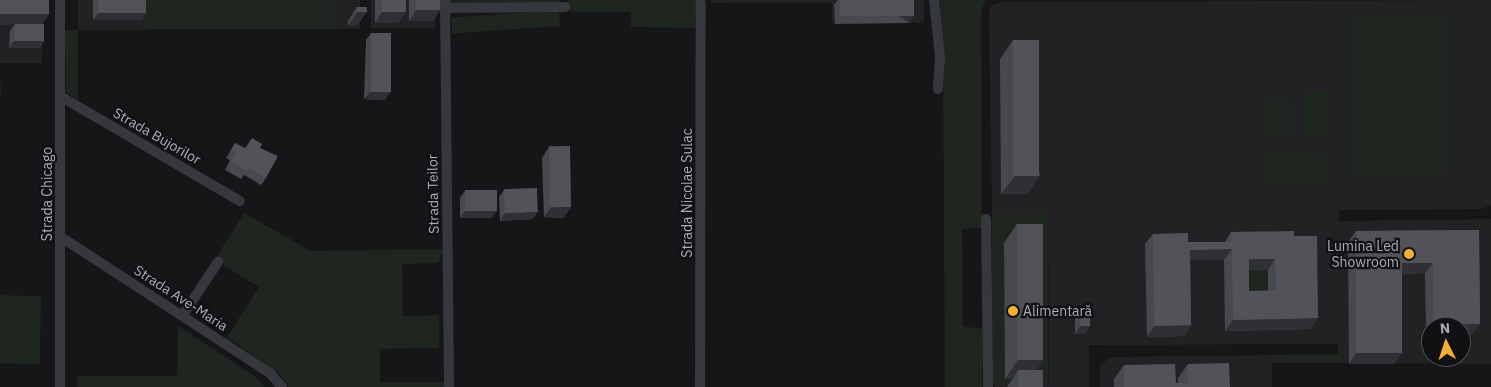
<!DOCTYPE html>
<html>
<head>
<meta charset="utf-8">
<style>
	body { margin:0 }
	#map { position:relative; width:1491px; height:387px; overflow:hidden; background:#161618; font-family:"IBM Plex Sans",sans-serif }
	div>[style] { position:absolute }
	.built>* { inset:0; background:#222225; transform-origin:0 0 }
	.green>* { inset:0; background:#1e261f; transform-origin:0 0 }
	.minor>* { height:10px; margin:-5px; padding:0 5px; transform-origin:5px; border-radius:5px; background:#37383d }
	.wall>* { inset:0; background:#47494d }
	.shaded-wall>* { inset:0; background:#2f3033; transform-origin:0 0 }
	.building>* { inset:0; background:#525359; transform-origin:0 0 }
	.dots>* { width:14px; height:14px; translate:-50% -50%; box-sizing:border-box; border:2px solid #111113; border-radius:50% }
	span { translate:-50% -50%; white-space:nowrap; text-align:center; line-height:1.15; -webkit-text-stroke:4.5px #111113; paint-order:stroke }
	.street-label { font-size:14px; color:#a8adb8 }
	.poi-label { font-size:14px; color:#a8adb8 }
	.right { translate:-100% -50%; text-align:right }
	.left { translate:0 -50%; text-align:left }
	.north { position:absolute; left:1421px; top:317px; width:50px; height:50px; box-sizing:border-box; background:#111113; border:1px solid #4d4f55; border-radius:50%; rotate:356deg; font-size:14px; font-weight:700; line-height:20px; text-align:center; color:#a8adb8 }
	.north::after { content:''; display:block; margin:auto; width:18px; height:22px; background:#f2b134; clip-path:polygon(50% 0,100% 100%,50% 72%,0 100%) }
</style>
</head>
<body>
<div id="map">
	<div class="built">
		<i style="clip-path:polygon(0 0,43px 0,42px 63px,0 63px,1px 97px,0 97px)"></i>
		<i style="left:78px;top:0;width:68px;height:30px"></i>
		<i style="left:331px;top:0;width:29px;height:29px"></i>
		<i style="left:371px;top:0;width:64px;height:28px"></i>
		<i style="clip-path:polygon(evenodd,1491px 0,1491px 205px,1482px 209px,1339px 210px,1339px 221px,1491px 219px,1491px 364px,1343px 363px,1344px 349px,1338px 348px,1338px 344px,1089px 345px,1089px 387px,994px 387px,994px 385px,1049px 384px,1048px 213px,992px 213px,989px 15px,991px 5px,1001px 2px,1491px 0,1431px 327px,1461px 327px,1461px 357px,1431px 357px,1431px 327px)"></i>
		<i style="left:924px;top:2px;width:21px;height:92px;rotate:90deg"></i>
		<i style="clip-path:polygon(1272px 355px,1272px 387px,1100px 387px,1100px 366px,1110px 357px)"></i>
	</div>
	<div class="green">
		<i style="left:146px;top:0;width:185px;height:29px"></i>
		<i style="left:450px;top:0;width:110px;height:4px"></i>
		<i style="clip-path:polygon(568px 0,697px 0,695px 28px,631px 27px,631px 12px,572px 12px,568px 10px)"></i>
		<i style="clip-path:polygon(711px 0,924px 0,924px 2px,711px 3px)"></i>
		<i style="clip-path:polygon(939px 0,985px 0,981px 14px,982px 228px,962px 229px,963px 327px,982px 328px,982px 387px,945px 387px,943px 55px)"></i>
		<i style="left:559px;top:10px;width:16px;height:108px;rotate:86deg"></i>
		<i style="left:1447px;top:15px;width:160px;height:97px;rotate:90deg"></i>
		<i style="clip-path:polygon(65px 30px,78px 30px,78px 100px,66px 92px)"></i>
		<i style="left:1329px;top:92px;width:46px;height:26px;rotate:90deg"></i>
		<i style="left:1291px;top:99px;width:38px;height:27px;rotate:90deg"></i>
		<i style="left:1262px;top:153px;width:67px;height:33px;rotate:1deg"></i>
		<i style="clip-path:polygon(244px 213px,311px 251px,444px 249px,438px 263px,402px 264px,403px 316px,439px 315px,439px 348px,380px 349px,380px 382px,445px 382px,445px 387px,288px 387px,281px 375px,227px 337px,259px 287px,223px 265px,217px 256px)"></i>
		<i style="left:992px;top:213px;width:56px;height:172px"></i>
		<i style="left:1242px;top:270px;width:26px;height:31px"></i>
		<i style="left:41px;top:296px;width:68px;height:41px;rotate:91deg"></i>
		<i style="clip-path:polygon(178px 326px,257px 378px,264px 387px,77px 387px,77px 376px,177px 376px)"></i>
		<i style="clip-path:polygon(1338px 348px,1344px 349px,1343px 363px,1272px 363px,1272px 355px,1338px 354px)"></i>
	</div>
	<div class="minor">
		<i style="left:60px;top:0;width:387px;rotate:90deg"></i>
		<i style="left:445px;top:0;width:387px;rotate:89.4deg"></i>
		<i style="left:934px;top:0;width:57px;rotate:84deg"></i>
		<i style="left:940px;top:57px;width:32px;rotate:94deg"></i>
		<i style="left:444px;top:8px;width:121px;rotate:-0.5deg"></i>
		<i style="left:60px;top:96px;width:208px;rotate:30.3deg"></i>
		<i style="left:986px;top:219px;width:168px;rotate:89.3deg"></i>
		<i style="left:61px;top:237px;width:249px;rotate:33.1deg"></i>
		<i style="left:270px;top:373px;width:18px;rotate:49deg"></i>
		<i style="left:183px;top:315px;width:64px;rotate:-56.6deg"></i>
		<i style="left:700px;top:387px;width:387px;rotate:-89.9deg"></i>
	</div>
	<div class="wall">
		<i style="clip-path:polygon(93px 0,146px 0,146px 13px,141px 20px,93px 20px)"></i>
		<i style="clip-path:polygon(375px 0,406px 0,398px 23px,375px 23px)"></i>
		<i style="clip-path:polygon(409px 0,440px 0,440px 10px,433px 21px,409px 21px)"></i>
		<i style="clip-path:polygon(838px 0,914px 0,914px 15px,909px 23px,835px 24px,834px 5px)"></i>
		<i style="clip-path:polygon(357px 7px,357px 26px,348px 26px,348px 21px)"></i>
		<i style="clip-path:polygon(49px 14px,42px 24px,44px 41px,39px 48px,9px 48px,10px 31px,14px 25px)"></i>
		<i style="clip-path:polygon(371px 33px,390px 92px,385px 100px,364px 99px,366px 40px)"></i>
		<i style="clip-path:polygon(1013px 40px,1040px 175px,1027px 194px,1001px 194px,1000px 59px)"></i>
		<i style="clip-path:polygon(252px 138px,260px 148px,266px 178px,261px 185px,244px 175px,241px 179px,225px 170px,230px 160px,226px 158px,235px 143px,245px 148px)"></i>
		<i style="clip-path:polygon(549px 147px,564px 218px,544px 217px,542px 158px)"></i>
		<i style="clip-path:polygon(504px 190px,533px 219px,500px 221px,499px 197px)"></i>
		<i style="clip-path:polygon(465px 191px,492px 218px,460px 218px,460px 198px)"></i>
		<i style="clip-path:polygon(1017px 224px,1036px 370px,1043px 387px,1007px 387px,1013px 378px,1005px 379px,1004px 243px)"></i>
		<i style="clip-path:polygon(1479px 230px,1480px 324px,1472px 334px,1461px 334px,1461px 327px,1426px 334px,1425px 273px,1402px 274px,1394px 364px,1349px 364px,1348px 242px,1356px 231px)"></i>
		<i style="clip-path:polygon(evenodd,1231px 232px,1294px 236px,1311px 329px,1225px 331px,1224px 260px,1190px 260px,1191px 325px,1184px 336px,1147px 337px,1145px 244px,1153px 234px,1188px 242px,1225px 242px,1231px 232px,1249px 270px,1268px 270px,1268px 291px,1249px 291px,1249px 270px)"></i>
		<i style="clip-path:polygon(1080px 309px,1085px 334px,1075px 334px,1075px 317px)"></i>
		<i style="clip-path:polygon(1188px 364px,1230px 387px,1114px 387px,1114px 379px,1124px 365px,1176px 383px,1178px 383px,1178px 378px)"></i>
	</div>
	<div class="shaded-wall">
		<i style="clip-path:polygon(416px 10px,440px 10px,433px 21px,409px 21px)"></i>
		<i style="clip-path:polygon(357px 12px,367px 12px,357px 26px,348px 26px)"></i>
		<i style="clip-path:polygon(382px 12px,406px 12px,398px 23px,375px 23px)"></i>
		<i style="clip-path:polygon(98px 13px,146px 13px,141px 20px,93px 20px)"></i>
		<i style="clip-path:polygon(0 14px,49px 14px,42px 24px,0 25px)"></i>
		<i style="left:914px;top:15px;width:9px;height:74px;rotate:122deg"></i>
		<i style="clip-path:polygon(14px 41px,44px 41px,39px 48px,9px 48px)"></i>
		<i style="clip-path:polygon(370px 92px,390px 92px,385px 100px,364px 99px)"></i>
		<i style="clip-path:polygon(1040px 175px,1027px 194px,1001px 194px,1015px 176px)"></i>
		<i style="clip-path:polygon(551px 207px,571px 207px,564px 218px,544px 217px)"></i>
		<i style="clip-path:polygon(465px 211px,497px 211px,492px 218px,460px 218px)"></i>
		<i style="clip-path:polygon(538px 212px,533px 219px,500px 221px,505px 213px)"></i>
		<i style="clip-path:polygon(1232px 249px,1224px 260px,1182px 260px,1190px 250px)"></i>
		<i style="clip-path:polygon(1249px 259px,1275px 259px,1268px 270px,1242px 270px)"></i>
		<i style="clip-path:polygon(1402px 263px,1433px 263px,1425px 273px,1394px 274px)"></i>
		<i style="clip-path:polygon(1318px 318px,1311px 329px,1225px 331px,1233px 320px)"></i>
		<i style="clip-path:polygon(1433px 324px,1480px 324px,1472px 334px,1461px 334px,1461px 327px,1431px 327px,1431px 334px,1426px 334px)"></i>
		<i style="clip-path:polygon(1191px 325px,1184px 336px,1147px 337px,1154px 326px)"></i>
		<i style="clip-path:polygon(1080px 326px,1090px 326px,1085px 334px,1075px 334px)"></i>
		<i style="clip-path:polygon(1356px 353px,1402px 353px,1394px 364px,1349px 364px)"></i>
		<i style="clip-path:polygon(1018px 360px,1044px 360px,1030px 378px,1018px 370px,1013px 378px,1005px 379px)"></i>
	</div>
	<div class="building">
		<i style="left:0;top:0;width:49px;height:14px"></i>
		<i style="left:98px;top:0;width:48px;height:13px"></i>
		<i style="left:382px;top:0;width:24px;height:12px"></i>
		<i style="left:416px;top:0;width:24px;height:10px"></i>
		<i style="left:840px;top:0;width:74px;height:16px"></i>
		<i style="left:357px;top:7px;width:10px;height:5px"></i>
		<i style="left:15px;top:24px;width:29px;height:17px"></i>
		<i style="left:371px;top:33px;width:20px;height:59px"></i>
		<i style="left:1013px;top:40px;width:26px;height:136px"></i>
		<i style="clip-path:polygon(252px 138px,262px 144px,260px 148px,278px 156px,266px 178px,249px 168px,247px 171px,230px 162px,236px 153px,231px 150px,235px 143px,246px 149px)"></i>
		<i style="left:570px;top:146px;width:61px;height:21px;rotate:89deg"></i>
		<i style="left:537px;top:188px;width:24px;height:33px;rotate:88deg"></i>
		<i style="left:497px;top:190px;width:21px;height:32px;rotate:90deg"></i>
		<i style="left:1017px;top:224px;width:26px;height:136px"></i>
		<i style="clip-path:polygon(1479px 230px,1480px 324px,1433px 324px,1433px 263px,1402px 263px,1402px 353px,1356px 353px,1356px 231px)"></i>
		<i style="clip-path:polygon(evenodd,1294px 231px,1294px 236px,1317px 236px,1318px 318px,1233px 320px,1232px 249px,1190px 250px,1191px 325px,1154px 326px,1153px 234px,1188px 233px,1188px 242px,1232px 242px,1231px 232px,1294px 231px,1249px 259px,1275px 259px,1276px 290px,1249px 291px,1249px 259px)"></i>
		<i style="left:1080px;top:309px;width:10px;height:17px"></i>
		<i style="clip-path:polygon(1229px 363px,1230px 387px,1124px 387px,1124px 365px,1175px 364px,1176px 383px,1188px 383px,1188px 364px)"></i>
		<i style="left:1018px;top:370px;width:25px;height:17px"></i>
	</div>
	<div class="dots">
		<i style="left:1409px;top:254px;background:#f2b134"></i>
		<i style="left:1013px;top:311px;background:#f2b134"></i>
	</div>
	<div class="street-label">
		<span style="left:157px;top:136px;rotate:30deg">Strada Bujorilor</span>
		<span style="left:687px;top:193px;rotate:-90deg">Strada Nicolae Sulac</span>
		<span style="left:47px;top:194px;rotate:-90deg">Strada Chicago</span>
		<span style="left:433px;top:194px;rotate:-91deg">Strada Teilor</span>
		<span style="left:181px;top:298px;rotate:33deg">Strada Ave-Maria</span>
	</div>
	<div class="poi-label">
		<span class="right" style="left:1399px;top:254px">Lumina Led<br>Showroom</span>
		<span class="left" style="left:1023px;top:311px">Alimentară</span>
	</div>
	<div class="north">N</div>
</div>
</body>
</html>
